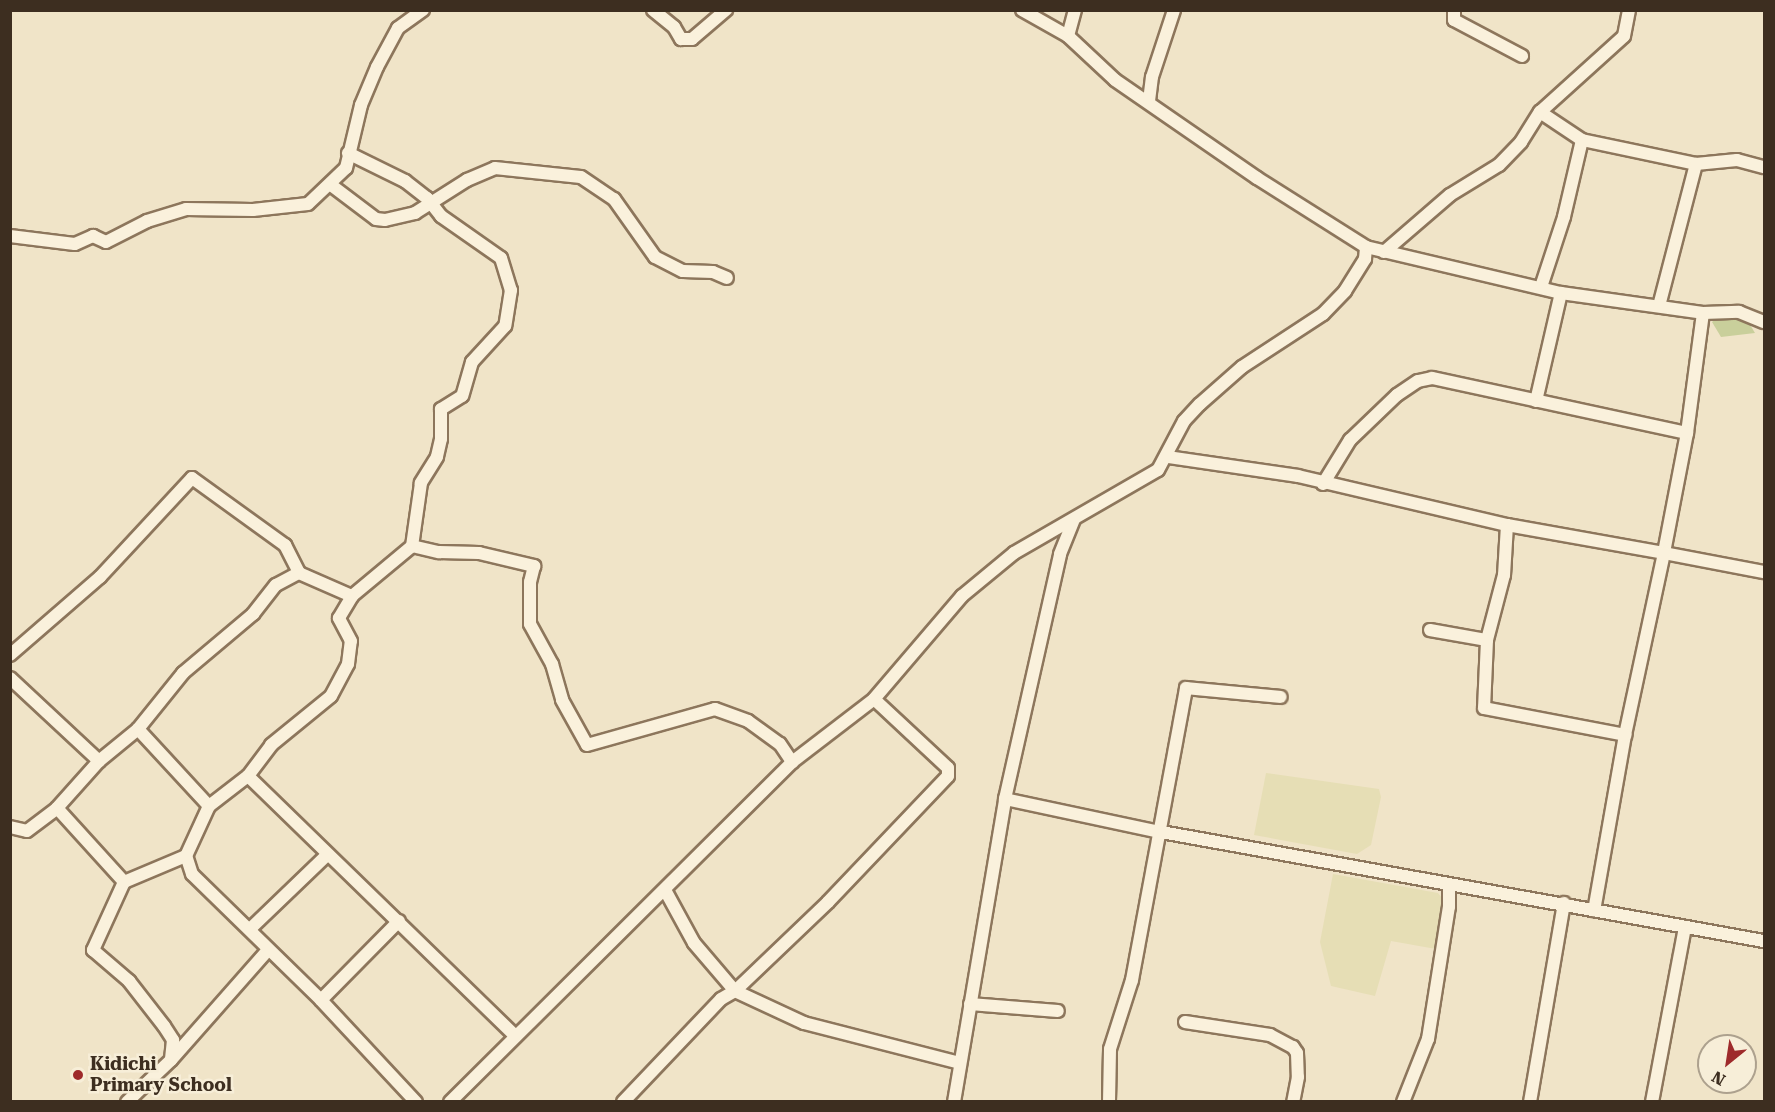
<!DOCTYPE html>
<html>
<head>
<meta charset="utf-8">
<style>
	body { margin:0 }
	#map { position:relative; width:1775px; height:1112px; overflow:hidden; background:#f0e4c8; font-family:"Roboto Serif",serif }
	div>[style] { position:absolute }
	.farmland>* { inset:0; background:#e6deb5 }
	.green>* { inset:0; background:#c9cf9b }
	.roads { filter:drop-shadow(2px 0 #8d765c) drop-shadow(-2px 0 #8d765c) drop-shadow(0 2px #8d765c) drop-shadow(0 -2px #8d765c) }
	.minor>* { height:12px; margin:-6px; padding:0 6px; transform-origin:6px; border-radius:6px; background:#faf1dc }
	.dots>* { width:16px; height:16px; translate:-50% -50%; box-sizing:border-box; border:3px solid #f7eed8; border-radius:50% }
	span { translate:-50% -50%; white-space:nowrap; text-align:center; line-height:1.15; -webkit-text-stroke:5px #f7eed8; paint-order:stroke }
	.poi-label { font-size:18px; color:#3d2e20; font-weight:700 }
	.left { translate:0 -50%; text-align:left }
	.frame { position:absolute; inset:0; border:12px solid #3d2e20; pointer-events:none }
	.north { position:absolute; left:1697px; top:1034px; width:60px; height:60px; box-sizing:border-box; background:#f7eed8; border:2px solid #ada18e; border-radius:50%; rotate:210deg; font-size:16px; font-weight:700; line-height:24px; text-align:center; color:#3d2e20 }
	.north::after { content:''; display:block; margin:auto; width:21px; height:27px; background:#9e2a2b; clip-path:polygon(50% 0,100% 100%,50% 72%,0 100%) }
</style>
</head>
<body>
<div id="map">
	<div class="farmland">
		<i style="clip-path:polygon(1266px 773px,1379px 789px,1381px 797px,1371px 845px,1357px 854px,1254px 835px)"></i>
		<i style="clip-path:polygon(1333px 874px,1438px 893px,1446px 903px,1436px 949px,1391px 941px,1375px 996px,1331px 986px,1320px 942px)"></i>
	</div>
	<div class="green">
		<i style="clip-path:polygon(1722px 314px,1746px 318px,1755px 333px,1721px 337px,1712px 322px)"></i>
	</div>
	<div class="roads">
		<div class="minor">
			<i style="left:653px;top:10px;width:27px;rotate:39deg"></i>
			<i style="left:674px;top:27px;width:14px;rotate:60deg"></i>
			<i style="left:681px;top:39px;width:11px"></i>
			<i style="left:692px;top:39px;width:45px;rotate:-40.5deg"></i>
			<i style="left:1022px;top:10px;width:53px;rotate:29.5deg"></i>
			<i style="left:1068px;top:36px;width:64px;rotate:43.1deg"></i>
			<i style="left:1115px;top:80px;width:173px;rotate:34.6deg"></i>
			<i style="left:1257px;top:178px;width:129px;rotate:32.3deg"></i>
			<i style="left:1366px;top:247px;width:200px;rotate:13.3deg"></i>
			<i style="left:1561px;top:293px;width:143px;rotate:8deg"></i>
			<i style="left:1703px;top:313px;width:36px;rotate:-2deg"></i>
			<i style="left:1739px;top:312px;width:27px;rotate:22deg"></i>
			<i style="left:1454px;top:10px;width:10px;rotate:90deg"></i>
			<i style="left:1454px;top:20px;width:77px;rotate:27.9deg"></i>
			<i style="left:1068px;top:36px;width:27px;rotate:-75deg"></i>
			<i style="left:1149px;top:101px;width:24px;rotate:-83deg"></i>
			<i style="left:1152px;top:77px;width:71px;rotate:-71.8deg"></i>
			<i style="left:1540px;top:112px;width:50px;rotate:33.7deg"></i>
			<i style="left:1582px;top:140px;width:79px;rotate:103.2deg"></i>
			<i style="left:1564px;top:217px;width:74px;rotate:108.2deg"></i>
			<i style="left:1582px;top:140px;width:116px;rotate:11.9deg"></i>
			<i style="left:348px;top:153px;width:64px;rotate:26.2deg"></i>
			<i style="left:405px;top:181px;width:28px;rotate:38deg"></i>
			<i style="left:427px;top:198px;width:23px;rotate:52deg"></i>
			<i style="left:441px;top:216px;width:73px;rotate:35deg"></i>
			<i style="left:501px;top:258px;width:34px;rotate:73deg"></i>
			<i style="left:511px;top:290px;width:36px;rotate:99deg"></i>
			<i style="left:505px;top:326px;width:49px;rotate:132.5deg"></i>
			<i style="left:472px;top:362px;width:35px;rotate:106deg"></i>
			<i style="left:462px;top:396px;width:25px;rotate:148deg"></i>
			<i style="left:441px;top:409px;width:30px;rotate:90deg"></i>
			<i style="left:441px;top:439px;width:18px;rotate:103deg"></i>
			<i style="left:437px;top:457px;width:31px;rotate:122deg"></i>
			<i style="left:421px;top:483px;width:64px;rotate:98.1deg"></i>
			<i style="left:331px;top:185px;width:56px;rotate:37.1deg"></i>
			<i style="left:376px;top:219px;width:9px;rotate:6deg"></i>
			<i style="left:385px;top:220px;width:31px;rotate:-13deg"></i>
			<i style="left:415px;top:213px;width:62px;rotate:-32.4deg"></i>
			<i style="left:467px;top:180px;width:30px;rotate:-23deg"></i>
			<i style="left:495px;top:168px;width:86px;rotate:6deg"></i>
			<i style="left:581px;top:177px;width:40px;rotate:34deg"></i>
			<i style="left:614px;top:199px;width:71px;rotate:54.7deg"></i>
			<i style="left:655px;top:257px;width:31px;rotate:27deg"></i>
			<i style="left:683px;top:271px;width:30px;rotate:2deg"></i>
			<i style="left:713px;top:272px;width:15px;rotate:23deg"></i>
			<i style="left:10px;top:236px;width:65px;rotate:7deg"></i>
			<i style="left:75px;top:244px;width:20px;rotate:-24deg"></i>
			<i style="left:93px;top:236px;width:14px;rotate:25deg"></i>
			<i style="left:106px;top:242px;width:46px;rotate:-27.1deg"></i>
			<i style="left:147px;top:221px;width:41px;rotate:-17.1deg"></i>
			<i style="left:186px;top:209px;width:67px;rotate:0.9deg"></i>
			<i style="left:253px;top:210px;width:55px;rotate:-6.2deg"></i>
			<i style="left:308px;top:204px;width:52px;rotate:-43.5deg"></i>
			<i style="left:346px;top:168px;width:65px;rotate:-76.6deg"></i>
			<i style="left:361px;top:105px;width:41px;rotate:-67.2deg"></i>
			<i style="left:377px;top:67px;width:44px;rotate:-61.7deg"></i>
			<i style="left:398px;top:28px;width:31px;rotate:-36deg"></i>
			<i style="left:1384px;top:252px;width:87px;rotate:-40.8deg"></i>
			<i style="left:1450px;top:195px;width:57px;rotate:-31.5deg"></i>
			<i style="left:1499px;top:165px;width:32px;rotate:-46deg"></i>
			<i style="left:1521px;top:142px;width:36px;rotate:-58deg"></i>
			<i style="left:1540px;top:112px;width:113px;rotate:-42.1deg"></i>
			<i style="left:1624px;top:36px;width:26px;rotate:-79deg"></i>
			<i style="left:1659px;top:306px;width:147px;rotate:-75.4deg"></i>
			<i style="left:1696px;top:164px;width:41px;rotate:-5.6deg"></i>
			<i style="left:1737px;top:160px;width:28px;rotate:15deg"></i>
			<i style="left:1703px;top:313px;width:121px;rotate:97.6deg"></i>
			<i style="left:1687px;top:433px;width:122px;rotate:100.9deg"></i>
			<i style="left:1664px;top:553px;width:102px;rotate:10.8deg"></i>
			<i style="left:1536px;top:401px;width:111px;rotate:-77deg"></i>
			<i style="left:1168px;top:457px;width:131px;rotate:8.3deg"></i>
			<i style="left:1298px;top:476px;width:215px;rotate:13.2deg"></i>
			<i style="left:1507px;top:525px;width:159px;rotate:10.1deg"></i>
			<i style="left:1664px;top:553px;width:186px;rotate:102.1deg"></i>
			<i style="left:1625px;top:735px;width:178px;rotate:100deg"></i>
			<i style="left:1323px;top:484px;width:52px;rotate:-58.5deg"></i>
			<i style="left:1350px;top:440px;width:65px;rotate:-43.8deg"></i>
			<i style="left:1397px;top:395px;width:25px;rotate:-34deg"></i>
			<i style="left:1418px;top:381px;width:14px;rotate:-12deg"></i>
			<i style="left:1432px;top:378px;width:261px;rotate:12.2deg"></i>
			<i style="left:1507px;top:525px;width:50px;rotate:93.4deg"></i>
			<i style="left:1504px;top:575px;width:67px;rotate:104.7deg"></i>
			<i style="left:1487px;top:640px;width:68px;rotate:92.5deg"></i>
			<i style="left:1484px;top:708px;width:144px;rotate:10.8deg"></i>
			<i style="left:1430px;top:630px;width:58px;rotate:10deg"></i>
			<i style="left:10px;top:655px;width:119px;rotate:-40.9deg"></i>
			<i style="left:100px;top:577px;width:135px;rotate:-47.1deg"></i>
			<i style="left:192px;top:478px;width:115px;rotate:35.8deg"></i>
			<i style="left:285px;top:545px;width:31px;rotate:63deg"></i>
			<i style="left:10px;top:678px;width:122px;rotate:43deg"></i>
			<i style="left:99px;top:761px;width:50px;rotate:-39.4deg"></i>
			<i style="left:248px;top:776px;width:371px;rotate:44.2deg"></i>
			<i style="left:1005px;top:799px;width:154px;rotate:12deg"></i>
			<i style="left:1156px;top:831px;width:618px;rotate:10.26deg"></i>
			<i style="left:209px;top:806px;width:49px;rotate:-37.6deg"></i>
			<i style="left:248px;top:776px;width:39px;rotate:-53deg"></i>
			<i style="left:271px;top:745px;width:77px;rotate:-39.2deg"></i>
			<i style="left:331px;top:696px;width:36px;rotate:-62deg"></i>
			<i style="left:348px;top:664px;width:23px;rotate:-83deg"></i>
			<i style="left:351px;top:641px;width:26px;rotate:-118deg"></i>
			<i style="left:339px;top:618px;width:26px;rotate:-59deg"></i>
			<i style="left:57px;top:808px;width:63px;rotate:-48.2deg"></i>
			<i style="left:10px;top:827px;width:17px;rotate:13deg"></i>
			<i style="left:27px;top:831px;width:38px;rotate:-37deg"></i>
			<i style="left:57px;top:808px;width:100px;rotate:47.8deg"></i>
			<i style="left:124px;top:882px;width:75px;rotate:114.5deg"></i>
			<i style="left:93px;top:950px;width:48px;rotate:40.7deg"></i>
			<i style="left:129px;top:981px;width:57px;rotate:52.1deg"></i>
			<i style="left:164px;top:1026px;width:17px;rotate:57deg"></i>
			<i style="left:173px;top:1040px;width:20px;rotate:96deg"></i>
			<i style="left:124px;top:882px;width:67px;rotate:-22.8deg"></i>
			<i style="left:665px;top:890px;width:60px;rotate:61.3deg"></i>
			<i style="left:694px;top:943px;width:63px;rotate:49.5deg"></i>
			<i style="left:735px;top:991px;width:76px;rotate:24.9deg"></i>
			<i style="left:804px;top:1023px;width:161px;rotate:14.4deg"></i>
			<i style="left:250px;top:929px;width:107px;rotate:-43.9deg"></i>
			<i style="left:321px;top:1000px;width:111px;rotate:-45.4deg"></i>
			<i style="left:970px;top:1004px;width:88px;rotate:4.5deg"></i>
			<i style="left:1185px;top:1022px;width:86px;rotate:8.7deg"></i>
			<i style="left:1270px;top:1035px;width:26px;rotate:28deg"></i>
			<i style="left:1293px;top:1047px;width:7px;rotate:56deg"></i>
			<i style="left:1297px;top:1053px;width:24px;rotate:88deg"></i>
			<i style="left:1298px;top:1077px;width:25px;rotate:101deg"></i>
			<i style="left:127px;top:1102px;width:61px;rotate:-43.7deg"></i>
			<i style="left:171px;top:1060px;width:147px;rotate:-48.6deg"></i>
			<i style="left:416px;top:1102px;width:139px;rotate:-133deg"></i>
			<i style="left:321px;top:1000px;width:180px;rotate:-135.7deg"></i>
			<i style="left:192px;top:874px;width:19px;rotate:-108deg"></i>
			<i style="left:186px;top:856px;width:55px;rotate:-65.3deg"></i>
			<i style="left:209px;top:806px;width:105px;rotate:-132.7deg"></i>
			<i style="left:138px;top:729px;width:72px;rotate:-51.2deg"></i>
			<i style="left:183px;top:673px;width:92px;rotate:-40.1deg"></i>
			<i style="left:253px;top:614px;width:37px;rotate:-52deg"></i>
			<i style="left:276px;top:585px;width:26px;rotate:-28deg"></i>
			<i style="left:299px;top:573px;width:58px;rotate:23.5deg"></i>
			<i style="left:352px;top:596px;width:78px;rotate:-39.8deg"></i>
			<i style="left:412px;top:546px;width:28px;rotate:13deg"></i>
			<i style="left:439px;top:552px;width:40px;rotate:1.4deg"></i>
			<i style="left:479px;top:553px;width:57px;rotate:13.3deg"></i>
			<i style="left:534px;top:566px;width:16px;rotate:104deg"></i>
			<i style="left:530px;top:582px;width:42px;rotate:90deg"></i>
			<i style="left:530px;top:624px;width:46px;rotate:61.2deg"></i>
			<i style="left:552px;top:664px;width:37px;rotate:74deg"></i>
			<i style="left:562px;top:700px;width:51px;rotate:60.9deg"></i>
			<i style="left:587px;top:745px;width:133px;rotate:-15.7deg"></i>
			<i style="left:715px;top:709px;width:35px;rotate:20deg"></i>
			<i style="left:748px;top:721px;width:39px;rotate:36deg"></i>
			<i style="left:780px;top:744px;width:22px;rotate:56deg"></i>
			<i style="left:450px;top:1102px;width:482px;rotate:-44.8deg"></i>
			<i style="left:792px;top:762px;width:103px;rotate:-37.5deg"></i>
			<i style="left:874px;top:699px;width:135px;rotate:-49.5deg"></i>
			<i style="left:962px;top:596px;width:67px;rotate:-39.6deg"></i>
			<i style="left:1014px;top:553px;width:166px;rotate:-30deg"></i>
			<i style="left:1158px;top:470px;width:55px;rotate:-62deg"></i>
			<i style="left:1184px;top:421px;width:23px;rotate:-47deg"></i>
			<i style="left:1200px;top:404px;width:56px;rotate:-41.4deg"></i>
			<i style="left:1242px;top:367px;width:97px;rotate:-33.2deg"></i>
			<i style="left:1323px;top:314px;width:32px;rotate:-46deg"></i>
			<i style="left:1345px;top:291px;width:38px;rotate:-58deg"></i>
			<i style="left:1365px;top:259px;width:12px;rotate:-85deg"></i>
			<i style="left:623px;top:1102px;width:142px;rotate:-46.4deg"></i>
			<i style="left:721px;top:999px;width:16px;rotate:-30deg"></i>
			<i style="left:735px;top:991px;width:129px;rotate:-43.7deg"></i>
			<i style="left:828px;top:902px;width:174px;rotate:-46.4deg"></i>
			<i style="left:948px;top:776px;width:8px;rotate:-90deg"></i>
			<i style="left:948px;top:768px;width:101px;rotate:-137deg"></i>
			<i style="left:954px;top:1102px;width:307px;rotate:-80.4deg"></i>
			<i style="left:1005px;top:799px;width:251px;rotate:-77.3deg"></i>
			<i style="left:1060px;top:554px;width:38px;rotate:-68deg"></i>
			<i style="left:1109px;top:1102px;width:53px;rotate:-88.9deg"></i>
			<i style="left:1110px;top:1049px;width:72px;rotate:-72.3deg"></i>
			<i style="left:1132px;top:980px;width:297px;rotate:-79.5deg"></i>
			<i style="left:1186px;top:688px;width:95px;rotate:5.4deg"></i>
			<i style="left:1403px;top:1102px;width:68px;rotate:-68.4deg"></i>
			<i style="left:1428px;top:1039px;width:134px;rotate:-81deg"></i>
			<i style="left:1449px;top:907px;width:23px;rotate:-90deg"></i>
			<i style="left:1530px;top:1102px;width:202px;rotate:-80.3deg"></i>
			<i style="left:1652px;top:1102px;width:178px;rotate:-79.3deg"></i>
		</div>
	</div>
	<div class="dots">
		<i style="left:78px;top:1075px;background:#9e2a2b"></i>
	</div>
	<div class="poi-label">
		<span class="left" style="left:90px;top:1075px">Kidichi<br>Primary School</span>
	</div>
	<div class="frame"></div>
	<div class="north">N</div>
</div>
</body>
</html>
